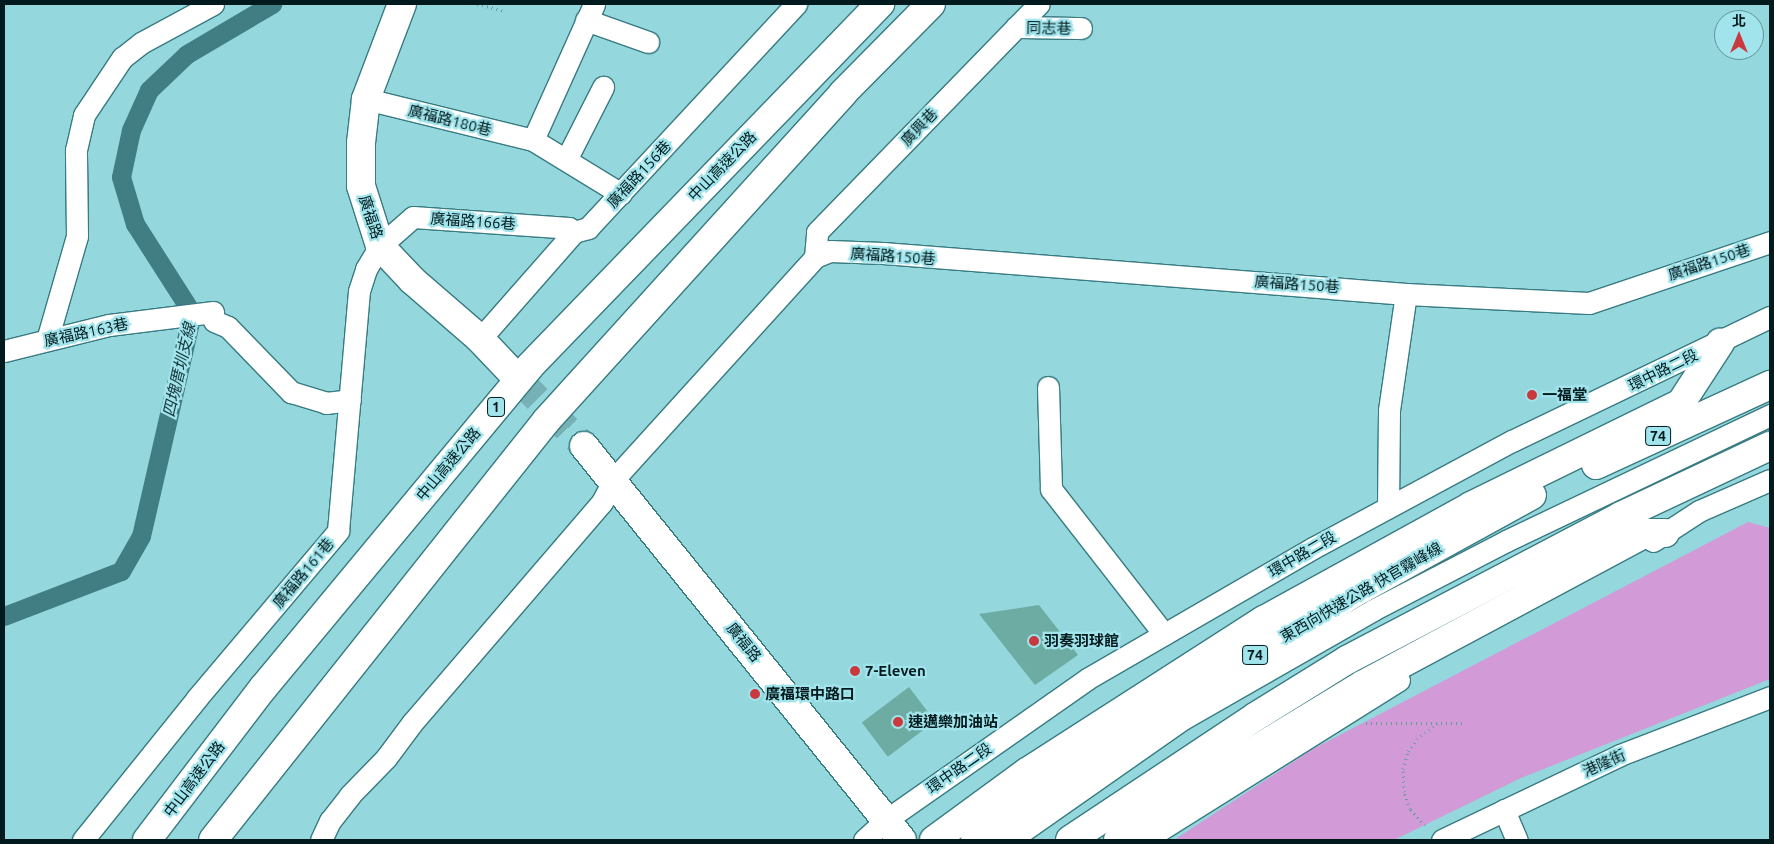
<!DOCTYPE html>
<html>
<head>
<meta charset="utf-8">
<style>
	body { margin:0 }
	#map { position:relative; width:1774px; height:844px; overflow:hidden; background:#94d7dd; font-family:Ubuntu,"Noto Sans TC",sans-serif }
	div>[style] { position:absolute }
	.green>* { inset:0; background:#d39ad8 }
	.canal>* { height:19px; margin:-9.5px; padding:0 9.5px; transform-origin:9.5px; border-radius:9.5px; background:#407e84 }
	.building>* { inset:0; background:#6caca2; transform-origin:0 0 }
	.major-tunnel>* { height:28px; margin-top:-14px; transform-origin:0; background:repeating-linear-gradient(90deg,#76b1b7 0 28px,transparent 0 42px) }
	.path>* { height:3px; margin-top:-1.5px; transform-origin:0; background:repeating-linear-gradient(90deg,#669ca1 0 1px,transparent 0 5px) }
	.roads { filter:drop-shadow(1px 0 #387b81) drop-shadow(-1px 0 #387b81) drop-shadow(0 1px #387b81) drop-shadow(0 -1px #387b81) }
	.minor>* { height:21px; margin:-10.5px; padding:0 10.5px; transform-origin:10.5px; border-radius:10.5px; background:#fff }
	.major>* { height:28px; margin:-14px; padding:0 14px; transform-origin:14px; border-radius:14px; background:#fff }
	.highway>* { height:28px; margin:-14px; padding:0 14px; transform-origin:14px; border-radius:14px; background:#fff }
	.dots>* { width:14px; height:14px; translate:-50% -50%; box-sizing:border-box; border:2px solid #a1e4eb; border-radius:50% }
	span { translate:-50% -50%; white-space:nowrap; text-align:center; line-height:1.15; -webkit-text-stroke:4.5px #a1e4eb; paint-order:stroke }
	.shield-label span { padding:1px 4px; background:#a1e4eb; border:1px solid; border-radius:4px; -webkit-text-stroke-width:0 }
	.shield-label { font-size:14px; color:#001a1d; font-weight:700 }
	.street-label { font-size:15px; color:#001a1d }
	.poi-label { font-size:15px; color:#001a1d; font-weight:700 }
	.left { translate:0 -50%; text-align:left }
	.water-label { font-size:16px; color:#153639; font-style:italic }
	.frame { position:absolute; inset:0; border:5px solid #001a1d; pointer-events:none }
	.north { position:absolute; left:1714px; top:10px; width:50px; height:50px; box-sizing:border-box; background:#a1e4eb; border:1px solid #619399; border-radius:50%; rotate:0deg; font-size:14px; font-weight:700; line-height:20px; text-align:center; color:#001a1d }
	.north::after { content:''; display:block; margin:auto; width:18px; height:22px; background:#c9393d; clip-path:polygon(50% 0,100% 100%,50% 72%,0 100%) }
</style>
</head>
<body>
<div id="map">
	<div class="green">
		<i style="clip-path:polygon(1748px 522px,1770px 528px,1770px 679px,1521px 778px,1394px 840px,1174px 840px,1313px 749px)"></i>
	</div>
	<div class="canal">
		<i style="left:4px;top:616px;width:125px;rotate:-21deg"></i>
		<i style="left:121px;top:571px;width:40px;rotate:-60.3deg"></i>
		<i style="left:141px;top:536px;width:229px;rotate:-77.1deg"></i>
		<i style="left:192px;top:313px;width:106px;rotate:-122.6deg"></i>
		<i style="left:135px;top:224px;width:49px;rotate:-106.6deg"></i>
		<i style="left:121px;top:177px;width:48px;rotate:-78deg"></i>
		<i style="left:131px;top:130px;width:44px;rotate:-65.8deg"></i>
		<i style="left:149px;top:90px;width:52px;rotate:-43.5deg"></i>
		<i style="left:187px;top:54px;width:99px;rotate:-30.5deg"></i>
	</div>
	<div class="building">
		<i style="clip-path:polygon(1039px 605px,1078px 655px,1035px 685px,979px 614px)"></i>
		<i style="left:909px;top:687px;width:43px;height:59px;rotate:53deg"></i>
	</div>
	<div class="major-tunnel">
		<i style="left:518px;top:379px;width:94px;rotate:45.4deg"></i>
	</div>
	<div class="path">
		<i style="left:477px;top:4px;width:29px;rotate:14deg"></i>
		<i style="left:1366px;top:723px;width:98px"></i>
		<i style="left:1425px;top:825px;width:22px;rotate:-133deg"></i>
		<i style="left:1410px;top:809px;width:18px;rotate:-109deg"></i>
		<i style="left:1404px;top:792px;width:23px;rotate:-92deg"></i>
		<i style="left:1403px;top:769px;width:19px;rotate:-74deg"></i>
		<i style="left:1408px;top:751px;width:15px;rotate:-53deg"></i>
		<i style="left:1417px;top:739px;width:26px;rotate:-37deg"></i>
	</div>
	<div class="roads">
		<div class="minor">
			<i style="left:586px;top:20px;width:66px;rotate:19.5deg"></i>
			<i style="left:1016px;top:27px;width:65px;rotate:0.9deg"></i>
			<i style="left:366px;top:99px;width:172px;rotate:13.8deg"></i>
			<i style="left:533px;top:140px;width:103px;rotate:31.5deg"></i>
			<i style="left:533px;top:140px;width:149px;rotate:-65.8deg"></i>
			<i style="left:567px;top:158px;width:80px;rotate:-63.1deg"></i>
			<i style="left:815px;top:257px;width:25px;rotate:-85deg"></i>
			<i style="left:817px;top:232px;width:318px;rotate:-45.8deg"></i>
			<i style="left:214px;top:321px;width:15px;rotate:23deg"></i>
			<i style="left:228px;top:327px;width:91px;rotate:45.9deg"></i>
			<i style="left:291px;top:392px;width:37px;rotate:17deg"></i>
			<i style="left:326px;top:403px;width:24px;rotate:-7deg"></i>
			<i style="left:480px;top:339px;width:142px;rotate:-48.7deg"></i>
			<i style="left:574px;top:232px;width:15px;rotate:-16deg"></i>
			<i style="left:588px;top:228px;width:306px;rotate:-47.1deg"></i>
			<i style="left:47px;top:340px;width:108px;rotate:-73.9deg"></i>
			<i style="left:77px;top:236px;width:86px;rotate:-90.7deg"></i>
			<i style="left:76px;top:150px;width:36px;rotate:-77deg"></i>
			<i style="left:84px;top:115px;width:69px;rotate:-56.3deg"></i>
			<i style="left:122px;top:58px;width:24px;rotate:-38deg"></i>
			<i style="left:141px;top:43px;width:82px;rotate:-28.4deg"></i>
			<i style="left:4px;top:351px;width:108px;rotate:-13.9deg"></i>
			<i style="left:109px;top:325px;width:105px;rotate:-7.1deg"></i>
			<i style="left:1048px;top:387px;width:102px;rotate:88.3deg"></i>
			<i style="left:1051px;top:489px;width:184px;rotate:52.1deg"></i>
			<i style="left:1388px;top:507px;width:97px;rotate:-89.4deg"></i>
			<i style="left:1389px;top:410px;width:117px;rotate:-81.7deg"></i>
			<i style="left:1653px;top:541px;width:55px;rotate:-33.1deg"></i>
			<i style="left:1699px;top:511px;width:77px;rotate:-23.6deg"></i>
			<i style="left:1504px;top:810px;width:33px;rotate:67deg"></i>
			<i style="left:83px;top:840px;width:182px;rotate:-51.2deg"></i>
			<i style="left:197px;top:698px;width:219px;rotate:-49.8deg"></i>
			<i style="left:338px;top:531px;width:241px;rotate:-85deg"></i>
			<i style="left:359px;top:291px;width:23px;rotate:-72deg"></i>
			<i style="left:366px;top:269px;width:27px;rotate:-59deg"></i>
			<i style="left:380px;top:246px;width:44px;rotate:-41.3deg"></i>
			<i style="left:413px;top:217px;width:156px;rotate:4deg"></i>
			<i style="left:569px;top:228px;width:6px;rotate:39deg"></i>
			<i style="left:321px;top:840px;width:21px;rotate:-65deg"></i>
			<i style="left:330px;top:821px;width:33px;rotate:-52deg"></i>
			<i style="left:350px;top:795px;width:52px;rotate:-45.8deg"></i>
			<i style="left:386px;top:758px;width:44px;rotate:-53.4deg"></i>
			<i style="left:412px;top:723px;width:291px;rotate:-49.3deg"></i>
			<i style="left:602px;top:502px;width:26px;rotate:-62deg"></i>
			<i style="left:614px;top:479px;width:299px;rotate:-47.8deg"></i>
			<i style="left:815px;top:257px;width:16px;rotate:-22deg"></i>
			<i style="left:830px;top:251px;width:53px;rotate:2.2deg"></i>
			<i style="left:883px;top:253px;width:525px;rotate:4.48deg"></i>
			<i style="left:1406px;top:294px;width:183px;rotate:2.8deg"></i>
			<i style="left:1589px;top:303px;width:191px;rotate:-18.6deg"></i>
			<i style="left:864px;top:840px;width:30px;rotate:-42deg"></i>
			<i style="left:886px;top:820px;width:246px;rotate:-35deg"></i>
			<i style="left:1087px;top:679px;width:261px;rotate:-30.1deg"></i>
			<i style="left:1313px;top:548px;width:226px;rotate:-28.3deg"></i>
			<i style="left:1512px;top:441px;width:286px;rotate:-25.7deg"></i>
			<i style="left:1010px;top:840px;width:211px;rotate:-35deg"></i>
			<i style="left:1183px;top:719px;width:219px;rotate:-29.8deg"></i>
			<i style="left:1373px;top:610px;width:150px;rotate:-27.4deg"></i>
			<i style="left:1506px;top:541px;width:293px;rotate:-25.5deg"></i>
			<i style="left:1144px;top:840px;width:301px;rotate:-32.1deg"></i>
			<i style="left:1442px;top:840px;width:197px;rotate:-25.5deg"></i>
			<i style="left:1620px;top:755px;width:161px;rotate:-21.1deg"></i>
		</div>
		<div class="major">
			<i style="left:402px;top:4px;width:102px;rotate:110.8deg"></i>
			<i style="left:366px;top:99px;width:44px;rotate:96.5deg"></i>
			<i style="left:361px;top:143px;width:43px;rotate:90deg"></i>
			<i style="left:361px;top:186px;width:63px;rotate:72.4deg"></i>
			<i style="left:380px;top:246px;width:47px;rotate:46.7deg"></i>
			<i style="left:412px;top:280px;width:90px;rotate:40.9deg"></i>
			<i style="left:480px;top:339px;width:55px;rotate:46.5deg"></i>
			<i style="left:584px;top:446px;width:506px;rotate:51.09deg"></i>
		</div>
		<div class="highway">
			<i style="left:1596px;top:465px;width:192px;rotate:-24.7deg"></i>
			<i style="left:147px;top:840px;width:191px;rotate:-52.7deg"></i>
			<i style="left:263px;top:688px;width:418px;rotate:-50.3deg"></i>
			<i style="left:530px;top:366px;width:504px;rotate:-45.97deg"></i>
			<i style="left:213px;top:840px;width:535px;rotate:-51.52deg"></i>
			<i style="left:546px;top:421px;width:442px;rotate:-47.8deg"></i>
			<i style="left:843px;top:93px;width:125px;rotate:-45.3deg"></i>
			<i style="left:934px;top:840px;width:115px;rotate:-36.2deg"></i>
			<i style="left:1027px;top:772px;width:282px;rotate:-32.7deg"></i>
			<i style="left:1264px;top:620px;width:236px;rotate:-28.8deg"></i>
			<i style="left:1471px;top:506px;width:234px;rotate:-26.1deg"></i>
			<i style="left:1681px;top:403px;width:72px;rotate:-57deg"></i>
			<i style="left:975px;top:840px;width:184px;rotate:-34.4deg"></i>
			<i style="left:1127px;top:736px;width:268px;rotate:-32.2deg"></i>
			<i style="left:1354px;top:593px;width:203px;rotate:-28.8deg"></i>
			<i style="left:1070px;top:840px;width:222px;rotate:-33.6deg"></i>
			<i style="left:1255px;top:717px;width:108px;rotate:-31.8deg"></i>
			<i style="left:1347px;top:660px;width:310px;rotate:-27.7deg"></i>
			<i style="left:1621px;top:516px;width:165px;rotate:-25.2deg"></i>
			<i style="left:1118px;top:840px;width:95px;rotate:-34.7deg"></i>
			<i style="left:1196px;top:786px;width:194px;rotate:-31.3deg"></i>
			<i style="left:1362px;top:685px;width:322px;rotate:-28.2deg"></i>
			<i style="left:1646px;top:533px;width:19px"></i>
		</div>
	</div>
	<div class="dots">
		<i style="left:1532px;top:395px;background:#c9393d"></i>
		<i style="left:1034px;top:641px;background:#c9393d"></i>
		<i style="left:855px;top:671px;background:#c9393d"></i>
		<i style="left:755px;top:694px;background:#c9393d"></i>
		<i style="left:898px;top:722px;background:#c9393d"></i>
	</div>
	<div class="shield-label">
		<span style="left:496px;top:407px">1</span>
		<span style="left:1658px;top:436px">74</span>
		<span style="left:1255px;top:655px">74</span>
	</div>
	<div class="street-label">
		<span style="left:1049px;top:28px;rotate:1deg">同志巷</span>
		<span style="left:450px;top:120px;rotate:14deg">廣福路180巷</span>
		<span style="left:919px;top:127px;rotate:-46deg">廣興巷</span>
		<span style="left:722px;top:166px;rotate:-46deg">中山高速公路</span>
		<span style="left:639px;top:174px;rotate:-47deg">廣福路156巷</span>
		<span style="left:371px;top:217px;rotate:72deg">廣福路</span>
		<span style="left:473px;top:221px;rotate:4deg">廣福路166巷</span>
		<span style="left:893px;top:256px;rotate:4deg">廣福路150巷</span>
		<span style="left:1709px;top:262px;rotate:-18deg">廣福路150巷</span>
		<span style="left:1297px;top:284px;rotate:4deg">廣福路150巷</span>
		<span style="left:86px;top:332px;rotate:-12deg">廣福路163巷</span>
		<span style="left:1663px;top:370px;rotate:-26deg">環中路二段</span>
		<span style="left:448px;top:464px;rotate:-50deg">中山高速公路</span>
		<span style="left:1302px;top:554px;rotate:-30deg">環中路二段</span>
		<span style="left:303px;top:573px;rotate:-50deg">廣福路161巷</span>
		<span style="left:1361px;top:592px;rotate:-30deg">東西向快速公路 快官霧峰線</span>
		<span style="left:744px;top:642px;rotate:51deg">廣福路</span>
		<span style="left:1604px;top:763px;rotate:-24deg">港隆街</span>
		<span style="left:959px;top:768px;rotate:-35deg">環中路二段</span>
		<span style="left:194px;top:779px;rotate:-53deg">中山高速公路</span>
	</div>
	<div class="poi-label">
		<span class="left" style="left:1542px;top:395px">一福堂</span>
		<span class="left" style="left:1044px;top:641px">羽奏羽球館</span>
		<span class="left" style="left:865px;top:671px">7-Eleven</span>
		<span class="left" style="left:765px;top:694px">廣福環中路口</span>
		<span class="left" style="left:908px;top:722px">速邁樂加油站</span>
	</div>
	<div class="water-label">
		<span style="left:179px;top:370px;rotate:-77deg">四塊厝圳支線</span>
	</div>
	<div class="frame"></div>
	<div class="north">北</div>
</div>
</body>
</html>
